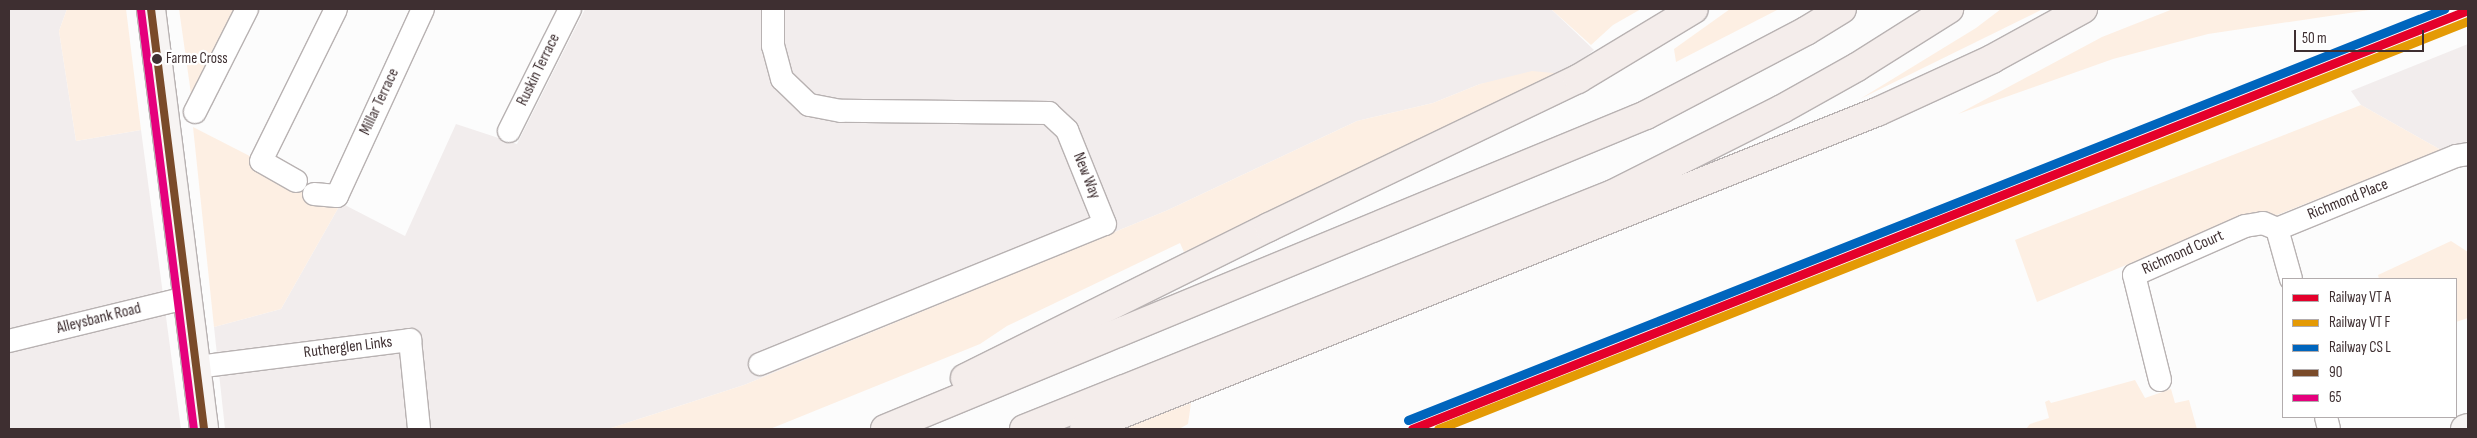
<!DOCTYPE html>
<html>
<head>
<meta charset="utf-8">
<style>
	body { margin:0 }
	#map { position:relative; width:2477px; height:438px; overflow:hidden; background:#fcfcfc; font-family:"Sofia Sans Condensed",sans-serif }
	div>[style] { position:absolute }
	.built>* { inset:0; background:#f2eded }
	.green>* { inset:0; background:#fdefe3 }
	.roads { filter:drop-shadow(1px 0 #b8b2b2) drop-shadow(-1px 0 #b8b2b2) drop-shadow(0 1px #b8b2b2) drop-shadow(0 -1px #b8b2b2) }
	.minor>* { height:22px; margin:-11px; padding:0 11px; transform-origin:11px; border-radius:11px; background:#fff }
	.major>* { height:28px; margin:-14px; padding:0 14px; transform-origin:14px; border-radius:14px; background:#f7f4f3 }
	.highway>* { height:28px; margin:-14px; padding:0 14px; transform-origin:14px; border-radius:14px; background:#f4edeb }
	.bus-1>* { height:8px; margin:-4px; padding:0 4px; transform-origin:4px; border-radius:4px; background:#7a4b2a }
	.bus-2>* { height:8px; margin:-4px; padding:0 4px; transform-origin:4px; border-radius:4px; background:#e5007d }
	.rail-1>* { height:9px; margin:-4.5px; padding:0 4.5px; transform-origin:4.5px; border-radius:4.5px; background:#e4002b }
	.rail-2>* { height:9px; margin:-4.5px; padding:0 4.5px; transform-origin:4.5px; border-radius:4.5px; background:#e49a05 }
	.rail-3>* { height:9px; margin:-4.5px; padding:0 4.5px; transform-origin:4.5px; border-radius:4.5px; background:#0065bd }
	.dots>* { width:14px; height:14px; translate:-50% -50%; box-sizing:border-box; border:2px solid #fff; border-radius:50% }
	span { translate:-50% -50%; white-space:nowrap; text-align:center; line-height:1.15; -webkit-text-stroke:4.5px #fff; paint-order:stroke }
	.bus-label { font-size:15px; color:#3e2f31 }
	.left { translate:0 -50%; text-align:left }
	.street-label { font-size:16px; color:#3e2f31 }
	.frame { position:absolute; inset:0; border:10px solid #3e2f31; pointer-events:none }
	.legend { position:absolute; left:2282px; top:278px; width:175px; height:140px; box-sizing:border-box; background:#fff; border:1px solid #b2acad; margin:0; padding:6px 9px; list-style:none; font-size:15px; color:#3e2f31 }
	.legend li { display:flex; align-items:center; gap:10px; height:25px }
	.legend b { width:25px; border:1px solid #b2acad }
	.scale { position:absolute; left:2294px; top:30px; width:130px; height:22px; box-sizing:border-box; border:2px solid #3e2f31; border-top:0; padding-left:6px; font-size:15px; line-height:18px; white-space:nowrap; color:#3e2f31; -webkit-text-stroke:4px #fff; paint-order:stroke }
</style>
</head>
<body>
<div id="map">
	<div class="built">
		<i style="clip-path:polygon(9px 9px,67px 9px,59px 31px,76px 141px,141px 130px,181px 429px,9px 429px)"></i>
		<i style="clip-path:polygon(585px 9px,1551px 9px,1594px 50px,1563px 74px,1480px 84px,1433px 103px,1357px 121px,1168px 210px,744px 385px,608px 429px,225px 429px,214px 327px,281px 309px,341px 203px,405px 236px,456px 124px,517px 144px)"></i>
		<i style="clip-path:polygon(2468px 44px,2468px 141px,2441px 150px,2361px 105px,2351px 91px)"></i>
	</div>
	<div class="green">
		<i style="clip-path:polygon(67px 9px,126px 9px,141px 130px,76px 141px,59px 31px)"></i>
		<i style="clip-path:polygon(179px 9px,237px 9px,191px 94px)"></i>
		<i style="clip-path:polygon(1551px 9px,1641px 9px,1613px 25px,1591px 45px)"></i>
		<i style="clip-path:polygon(1730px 9px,1779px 9px,1676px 62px,1674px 49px)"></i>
		<i style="clip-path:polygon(2001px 9px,2043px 9px,1860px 99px,1976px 28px)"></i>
		<i style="clip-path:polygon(2173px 9px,2376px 9px,2208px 34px,2113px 59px,1958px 114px,2102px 37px)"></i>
		<i style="clip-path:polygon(1532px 71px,1563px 74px,1184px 252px,1180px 243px,1007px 326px,980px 344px,770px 429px,608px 429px,744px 385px,1168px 210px,1357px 121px,1433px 103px,1480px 84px)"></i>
		<i style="clip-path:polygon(2361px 105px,2441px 150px,2277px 215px,2254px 212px,2037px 302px,2015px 240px)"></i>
		<i style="clip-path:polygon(193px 127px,341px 203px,281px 309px,214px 327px)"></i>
		<i style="clip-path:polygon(2451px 241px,2468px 252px,2468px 318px,2456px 322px,2456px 279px,2379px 279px,2378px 275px)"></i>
		<i style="clip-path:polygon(2135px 380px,2145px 398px,2171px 389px,2175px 403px,2189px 400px,2197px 429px,2026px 429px,2030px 424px,2049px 418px,2045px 402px,2049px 400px,2051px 403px)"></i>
		<i style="clip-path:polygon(1191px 403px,1188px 424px,1179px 429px,1122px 429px)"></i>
	</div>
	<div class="roads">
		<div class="minor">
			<i style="left:195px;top:112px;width:115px;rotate:-63.2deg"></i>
			<i style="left:509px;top:131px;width:136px;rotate:-63.4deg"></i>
			<i style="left:296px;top:181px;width:40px;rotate:-150.3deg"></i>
			<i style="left:261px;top:161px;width:169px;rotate:-63.7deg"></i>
			<i style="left:314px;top:194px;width:23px;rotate:5deg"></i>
			<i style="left:337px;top:196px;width:206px;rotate:-65.3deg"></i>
			<i style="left:2291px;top:279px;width:52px;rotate:-105.6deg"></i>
			<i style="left:2277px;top:229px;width:193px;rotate:-22.2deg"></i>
			<i style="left:2456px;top:156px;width:12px;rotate:-9deg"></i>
			<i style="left:9px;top:341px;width:185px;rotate:-13.7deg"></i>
			<i style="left:760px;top:364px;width:372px;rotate:-22.1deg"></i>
			<i style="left:1105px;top:224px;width:101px;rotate:-112deg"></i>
			<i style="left:1067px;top:130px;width:25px;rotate:-137deg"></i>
			<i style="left:1049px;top:113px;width:208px;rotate:-179.4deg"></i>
			<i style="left:841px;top:111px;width:33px;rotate:-169deg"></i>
			<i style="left:809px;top:105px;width:37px;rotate:-136deg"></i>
			<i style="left:782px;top:79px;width:34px;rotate:-105deg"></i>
			<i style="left:773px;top:46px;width:37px;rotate:-90deg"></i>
			<i style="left:197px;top:367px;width:215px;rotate:-7.2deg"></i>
			<i style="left:410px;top:340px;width:89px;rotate:84.2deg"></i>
			<i style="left:2160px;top:380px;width:108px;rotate:-103.9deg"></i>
			<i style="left:2134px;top:275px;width:121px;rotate:-23.8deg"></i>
			<i style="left:2245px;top:226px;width:18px;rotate:-9deg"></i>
			<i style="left:2263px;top:223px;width:15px;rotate:23deg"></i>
			<i style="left:2326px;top:417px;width:12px;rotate:76deg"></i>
		</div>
		<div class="major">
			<i style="left:151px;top:9px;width:423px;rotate:82.8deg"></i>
			<i style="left:2465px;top:429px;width:3px;rotate:-18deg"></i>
		</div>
		<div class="highway">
			<i style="left:965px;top:378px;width:339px;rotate:-26.4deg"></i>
			<i style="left:1269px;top:227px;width:343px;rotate:-25.6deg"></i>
			<i style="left:1578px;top:79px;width:135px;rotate:-31.1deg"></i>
			<i style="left:885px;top:429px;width:823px;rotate:-22.42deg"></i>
			<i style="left:1646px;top:115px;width:181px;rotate:-27.7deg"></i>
			<i style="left:1806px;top:31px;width:42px;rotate:-31.4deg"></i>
			<i style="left:1024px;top:429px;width:634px;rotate:-21.75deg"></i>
			<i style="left:1613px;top:194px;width:189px;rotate:-26.7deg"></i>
			<i style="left:1782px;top:109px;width:86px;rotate:-29.2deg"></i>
			<i style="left:1857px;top:67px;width:109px;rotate:-32.2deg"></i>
			<i style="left:1084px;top:429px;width:854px;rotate:-21.79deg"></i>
			<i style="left:1877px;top:112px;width:127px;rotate:-24.7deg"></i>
			<i style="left:1992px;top:59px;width:104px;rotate:-28.8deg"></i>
		</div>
	</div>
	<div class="bus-1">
		<i style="left:151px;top:9px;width:423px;rotate:82.8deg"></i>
	</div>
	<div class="bus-2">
		<i style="left:141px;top:10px;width:422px;rotate:82.8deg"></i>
	</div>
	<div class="rail-1">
		<i style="left:1412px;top:429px;width:1136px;rotate:-21.64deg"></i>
	</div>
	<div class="rail-2">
		<i style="left:1438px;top:429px;width:1108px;rotate:-21.61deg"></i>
	</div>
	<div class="rail-3">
		<i style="left:1408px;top:420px;width:1115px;rotate:-21.64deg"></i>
	</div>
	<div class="dots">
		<i style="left:157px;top:59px;background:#3e2f31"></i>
	</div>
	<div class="bus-label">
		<span class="left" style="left:166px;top:59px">Farme Cross</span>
	</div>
	<div class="street-label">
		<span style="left:539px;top:70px;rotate:-64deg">Ruskin Terrace</span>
		<span style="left:380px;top:102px;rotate:-65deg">Millar Terrace</span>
		<span style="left:1086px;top:176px;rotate:68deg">New Way</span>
		<span style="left:2348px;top:200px;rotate:-22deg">Richmond Place</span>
		<span style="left:2183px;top:253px;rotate:-24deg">Richmond Court</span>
		<span style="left:99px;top:319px;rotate:-14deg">Alleysbank Road</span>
		<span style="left:348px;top:348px;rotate:-7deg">Rutherglen Links</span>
	</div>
	<div class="frame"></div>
	<ul class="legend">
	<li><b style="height:6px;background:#e4002b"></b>Railway VT A</li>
	<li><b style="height:6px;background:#e49a05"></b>Railway VT F</li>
	<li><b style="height:6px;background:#0065bd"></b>Railway CS L</li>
	<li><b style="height:6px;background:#7a4b2a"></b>90</li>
	<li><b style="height:6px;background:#e5007d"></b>65</li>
	</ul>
	<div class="scale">50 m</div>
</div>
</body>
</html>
